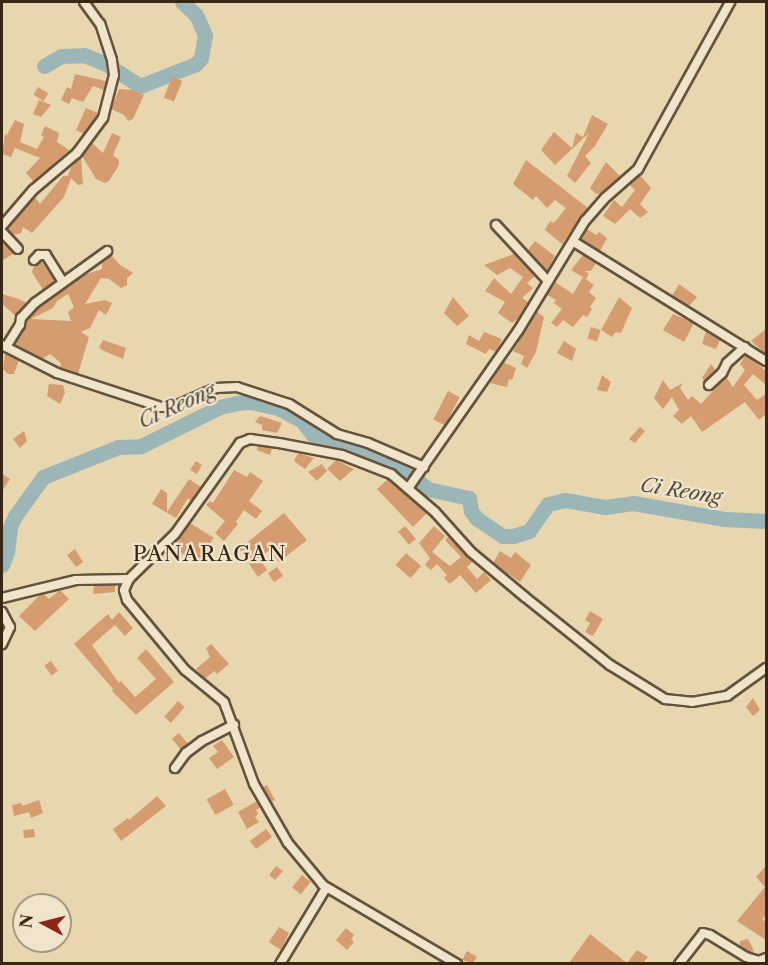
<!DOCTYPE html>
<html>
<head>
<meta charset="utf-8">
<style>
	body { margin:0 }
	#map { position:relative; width:768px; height:965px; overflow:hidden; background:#e8d6af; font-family:"Libre Caslon Text",serif }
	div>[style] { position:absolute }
	.river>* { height:15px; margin:-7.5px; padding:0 7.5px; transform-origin:7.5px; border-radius:7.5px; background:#9cb6b7 }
	.building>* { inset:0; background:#d59c70; transform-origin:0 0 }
	.roads { filter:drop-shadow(2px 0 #64533c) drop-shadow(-2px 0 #64533c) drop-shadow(0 2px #64533c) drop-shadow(0 -2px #64533c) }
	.street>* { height:8px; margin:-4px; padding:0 4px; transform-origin:4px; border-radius:4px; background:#f0e4cb }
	span { translate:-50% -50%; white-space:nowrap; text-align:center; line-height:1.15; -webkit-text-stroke:4.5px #f0e4cb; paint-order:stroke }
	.water-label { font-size:20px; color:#514b3e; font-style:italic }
	.quarter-label { font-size:21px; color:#382715; letter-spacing:1.5px }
	.frame { position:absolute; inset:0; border:3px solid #382715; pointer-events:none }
	.north { position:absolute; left:12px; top:893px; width:60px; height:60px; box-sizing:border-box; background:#f0e4cb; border:2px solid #a69882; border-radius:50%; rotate:277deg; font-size:16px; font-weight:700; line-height:24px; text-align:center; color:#382715 }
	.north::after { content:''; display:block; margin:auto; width:21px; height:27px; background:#8f2418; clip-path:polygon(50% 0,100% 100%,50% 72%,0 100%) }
</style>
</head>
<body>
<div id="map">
	<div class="river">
		<i style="left:44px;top:66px;width:20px;rotate:-30deg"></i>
		<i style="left:61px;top:56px;width:23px;rotate:-2deg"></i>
		<i style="left:84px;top:55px;width:24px;rotate:22deg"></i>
		<i style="left:106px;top:64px;width:40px;rotate:32.9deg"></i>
		<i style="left:140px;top:86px;width:60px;rotate:-21.4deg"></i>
		<i style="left:196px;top:64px;width:8px;rotate:-50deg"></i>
		<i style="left:201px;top:58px;width:23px;rotate:-80deg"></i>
		<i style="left:205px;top:35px;width:22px;rotate:-114deg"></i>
		<i style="left:196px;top:15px;width:19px;rotate:-137deg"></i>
		<i style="left:2px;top:565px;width:14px;rotate:-69deg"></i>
		<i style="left:7px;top:552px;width:25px;rotate:-83deg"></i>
		<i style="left:10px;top:527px;width:12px;rotate:-66deg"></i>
		<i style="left:15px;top:516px;width:48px;rotate:-54.3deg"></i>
		<i style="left:43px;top:477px;width:81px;rotate:-21.8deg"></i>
		<i style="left:118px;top:447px;width:23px;rotate:-2deg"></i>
		<i style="left:141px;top:446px;width:88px;rotate:-26.3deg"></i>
		<i style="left:220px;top:407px;width:17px;rotate:-13deg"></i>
		<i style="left:237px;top:403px;width:13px;rotate:-4deg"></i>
		<i style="left:250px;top:402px;width:29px;rotate:12deg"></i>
		<i style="left:278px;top:408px;width:27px;rotate:28deg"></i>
		<i style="left:302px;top:421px;width:18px;rotate:52deg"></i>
		<i style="left:313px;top:435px;width:26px;rotate:25deg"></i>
		<i style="left:337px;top:446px;width:24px;rotate:7deg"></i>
		<i style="left:361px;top:449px;width:20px;rotate:18deg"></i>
		<i style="left:380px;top:455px;width:13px;rotate:27deg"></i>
		<i style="left:392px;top:461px;width:46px;rotate:37.9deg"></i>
		<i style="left:428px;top:489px;width:42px;rotate:12.4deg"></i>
		<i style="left:469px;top:498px;width:13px;rotate:81deg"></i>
		<i style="left:471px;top:511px;width:9px;rotate:54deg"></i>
		<i style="left:476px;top:518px;width:32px;rotate:34deg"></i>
		<i style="left:503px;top:536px;width:10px"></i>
		<i style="left:513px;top:536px;width:17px;rotate:-17deg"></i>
		<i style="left:529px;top:531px;width:33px;rotate:-55deg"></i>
		<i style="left:548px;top:504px;width:17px;rotate:-13deg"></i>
		<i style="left:565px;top:500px;width:41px;rotate:9.9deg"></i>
		<i style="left:605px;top:507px;width:28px;rotate:-8deg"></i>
		<i style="left:633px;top:503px;width:93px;rotate:9.9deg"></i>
		<i style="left:725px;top:519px;width:41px;rotate:2.8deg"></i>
	</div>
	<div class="building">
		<i style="clip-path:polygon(75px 74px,106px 81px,104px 90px,93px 86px,83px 102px,72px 98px,69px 104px,61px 100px,67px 87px,71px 89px)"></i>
		<i style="left:172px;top:77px;width:11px;height:22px;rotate:22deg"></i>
		<i style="left:38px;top:87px;width:12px;height:9px;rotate:31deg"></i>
		<i style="clip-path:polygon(119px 89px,133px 90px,144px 95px,133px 119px,128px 121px,124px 115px,111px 109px)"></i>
		<i style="clip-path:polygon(39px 100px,51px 105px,41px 117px,33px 114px)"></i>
		<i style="clip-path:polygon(86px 108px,98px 113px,84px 134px,76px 130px)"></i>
		<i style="clip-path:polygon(592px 115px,608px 124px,595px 146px,585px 156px,591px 163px,575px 183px,567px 176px,589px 133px,555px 165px,541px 150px,554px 132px,572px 148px,576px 133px,583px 137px)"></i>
		<i style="clip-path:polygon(15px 120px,24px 124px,20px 142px,37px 149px,44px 137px,41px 135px,45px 126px,59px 133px,57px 142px,69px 150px,34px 182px,26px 173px,40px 158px,15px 148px,11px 157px,2px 154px,5px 134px,7px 135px)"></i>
		<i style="clip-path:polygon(112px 133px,121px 137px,113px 155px,119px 160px,119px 165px,109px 181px,105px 183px,96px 179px,82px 156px,92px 143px,103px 153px)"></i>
		<i style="clip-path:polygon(81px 157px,83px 184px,78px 185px,71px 178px,64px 197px,32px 233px,23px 227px,21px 233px,13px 235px,8px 228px,35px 197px,40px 204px,63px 176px,68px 176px,71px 167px)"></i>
		<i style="clip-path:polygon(526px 160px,588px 208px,562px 244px,545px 230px,550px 221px,554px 223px,566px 208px,555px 200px,547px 208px,536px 196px,533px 200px,513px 184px)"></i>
		<i style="clip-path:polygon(606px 162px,620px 176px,602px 193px,596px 194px,590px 188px)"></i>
		<i style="clip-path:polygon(640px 175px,651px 188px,640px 204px,648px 212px,640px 218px,630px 209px,615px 224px,603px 216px,614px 200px,622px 207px,635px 190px,630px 185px)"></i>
		<i style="clip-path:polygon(587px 229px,596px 235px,599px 232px,607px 238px,600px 251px,582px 240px)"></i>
		<i style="clip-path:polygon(535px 241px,555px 256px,547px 271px,528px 250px)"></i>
		<i style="clip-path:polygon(2px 243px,14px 253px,2px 261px)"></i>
		<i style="clip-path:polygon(514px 254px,535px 276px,527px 283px,533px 288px,522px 298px,528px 302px,519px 318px,512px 323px,498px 313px,505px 302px,485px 291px,494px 278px,511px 294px,523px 277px,510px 268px,497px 275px,484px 265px)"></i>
		<i style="clip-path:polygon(evenodd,111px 255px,120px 265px,133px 273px,127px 278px,127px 285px,121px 288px,109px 279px,101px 278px,85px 304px,105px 300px,112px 303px,106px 315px,99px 310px,90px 328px,81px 332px,89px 337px,78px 374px,60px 368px,61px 363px,50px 354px,42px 359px,15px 345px,27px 320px,39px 308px,84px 275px,102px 269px,102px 262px,111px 255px,68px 294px,74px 307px,68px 312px,71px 321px,31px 319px,53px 308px,57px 301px,68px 294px)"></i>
		<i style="clip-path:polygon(583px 255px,596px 263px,591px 271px,585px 271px,589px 274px,586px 279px,571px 270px)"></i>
		<i style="clip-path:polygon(41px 261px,55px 281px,43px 290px,32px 272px,34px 266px)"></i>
		<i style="clip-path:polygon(583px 277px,594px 285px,589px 292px,596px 298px,590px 307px,592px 309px,587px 317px,583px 315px,573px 327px,563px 320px,557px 327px,551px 323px,562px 309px,554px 303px,556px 300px,547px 295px,555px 282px,573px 294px)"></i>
		<i style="clip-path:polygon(679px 284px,697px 297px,689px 306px,672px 296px)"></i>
		<i style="clip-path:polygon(2px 294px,19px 299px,27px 303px,16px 316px,2px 304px)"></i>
		<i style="clip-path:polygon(453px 297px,469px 316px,457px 326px,444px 313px)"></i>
		<i style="clip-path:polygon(619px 297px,632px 308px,621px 333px,616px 332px,612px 337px,601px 330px)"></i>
		<i style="clip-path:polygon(537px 312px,544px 317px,536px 352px,527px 368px,521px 364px,524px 356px,513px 351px)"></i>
		<i style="clip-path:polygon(673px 314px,694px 323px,684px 342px,663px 330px)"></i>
		<i style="left:591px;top:327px;width:10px;height:12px;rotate:17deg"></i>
		<i style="clip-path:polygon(766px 329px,766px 354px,751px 341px)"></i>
		<i style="clip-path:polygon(484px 332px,502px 339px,496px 352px,489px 349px,486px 354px,466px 344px,469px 335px,479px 341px)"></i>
		<i style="clip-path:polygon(706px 332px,720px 340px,716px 349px,702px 344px)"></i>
		<i style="clip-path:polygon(103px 340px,126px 348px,123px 359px,102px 350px,99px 347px)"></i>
		<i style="clip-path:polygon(564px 341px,576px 349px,572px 361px,557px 353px)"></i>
		<i style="clip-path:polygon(5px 354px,19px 360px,14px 374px,8px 374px,3px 369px)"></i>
		<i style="clip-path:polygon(746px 355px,766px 371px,766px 385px,753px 374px,744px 385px,757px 400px,766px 394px,766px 414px,759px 420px,745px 402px,702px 432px,691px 416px,682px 424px,673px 416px,679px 410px,672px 397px,663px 409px,654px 398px,663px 380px,670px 390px,683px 383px,680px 388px,688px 400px,692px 396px,701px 404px,726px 377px,733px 387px,745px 370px,740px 364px)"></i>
		<i style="clip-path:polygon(503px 362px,516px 368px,512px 380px,509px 379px,507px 387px,490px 383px)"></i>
		<i style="clip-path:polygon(711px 364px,716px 370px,705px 381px,702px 378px)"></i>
		<i style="clip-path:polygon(602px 375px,611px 382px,607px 392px,597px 390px)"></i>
		<i style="clip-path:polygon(49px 384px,63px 385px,65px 393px,60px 404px,47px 396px)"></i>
		<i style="left:448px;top:391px;width:13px;height:32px;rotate:27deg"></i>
		<i style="clip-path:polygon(260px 416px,282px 423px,277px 433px,262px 430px,262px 425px,255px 422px)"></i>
		<i style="clip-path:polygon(640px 427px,645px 431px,635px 443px,629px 439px)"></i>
		<i style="clip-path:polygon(24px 431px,27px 441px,20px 448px,13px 439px)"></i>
		<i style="clip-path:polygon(258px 446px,272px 448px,270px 455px,257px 450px)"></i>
		<i style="clip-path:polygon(298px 453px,314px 458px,305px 469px,294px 461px)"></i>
		<i style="clip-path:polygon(336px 460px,354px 469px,340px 481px,327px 469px)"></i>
		<i style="clip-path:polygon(196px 461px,202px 465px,197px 474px,190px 470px)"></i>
		<i style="clip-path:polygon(322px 464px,327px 471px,317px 481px,308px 472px)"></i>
		<i style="clip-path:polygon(234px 470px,247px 477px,250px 472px,263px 481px,249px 501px,262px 511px,256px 519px,244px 510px,236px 522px,238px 524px,224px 541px,215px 533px,225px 521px,206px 505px,210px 501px,213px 503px)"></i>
		<i style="clip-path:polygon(2px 474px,10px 479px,2px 491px)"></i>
		<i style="clip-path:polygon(189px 479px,201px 487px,191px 501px,188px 498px,176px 518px,152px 504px,161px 489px,167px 493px,167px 512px)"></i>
		<i style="clip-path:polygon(388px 479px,427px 513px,413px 527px,377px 489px)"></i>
		<i style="clip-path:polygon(284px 513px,307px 540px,279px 562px,270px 550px,259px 558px,267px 570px,258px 577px,239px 549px)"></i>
		<i style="left:190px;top:523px;width:28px;height:30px;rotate:32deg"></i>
		<i style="left:405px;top:526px;width:17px;height:9px;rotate:50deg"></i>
		<i style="clip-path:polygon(434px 526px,445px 536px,432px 552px,450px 566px,461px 557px,445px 540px,449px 536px,473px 561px,467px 567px,477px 579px,484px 572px,491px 580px,476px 593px,460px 575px,450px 584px,444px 578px,447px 575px,437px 564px,431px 570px,425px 565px,430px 558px,419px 543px)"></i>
		<i style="clip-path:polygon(75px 549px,83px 562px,76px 567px,67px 555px)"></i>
		<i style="clip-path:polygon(500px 551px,511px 558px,515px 552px,531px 565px,520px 582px,493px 563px)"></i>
		<i style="left:406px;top:553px;width:20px;height:16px;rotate:41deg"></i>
		<i style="left:277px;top:567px;width:11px;height:11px;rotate:56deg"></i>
		<i style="clip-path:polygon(115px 585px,115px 592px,93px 594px,94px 586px)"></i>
		<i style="clip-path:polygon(60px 590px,69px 599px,35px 631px,19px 616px,40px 595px,44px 594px,49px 599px)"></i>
		<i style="clip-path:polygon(590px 611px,603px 619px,593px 636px,585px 632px,590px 623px,585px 620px)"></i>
		<i style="clip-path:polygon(119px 612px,133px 628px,125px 636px,115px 625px,92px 645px,119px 683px,121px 681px,135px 697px,156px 679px,137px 658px,146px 649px,174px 682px,136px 715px,112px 691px,113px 689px,74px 644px,108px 614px,112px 620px)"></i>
		<i style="clip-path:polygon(211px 644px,229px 664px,217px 674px,214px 671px,205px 679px,196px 669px,210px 657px,206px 648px)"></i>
		<i style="left:51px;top:661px;width:12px;height:8px;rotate:55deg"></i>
		<i style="clip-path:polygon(753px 698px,760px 710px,753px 716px,746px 707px)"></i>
		<i style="left:178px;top:701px;width:9px;height:21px;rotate:41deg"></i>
		<i style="left:179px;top:733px;width:14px;height:9px;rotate:51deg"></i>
		<i style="clip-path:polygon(222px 740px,234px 757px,217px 769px,209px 758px,218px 752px,213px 746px)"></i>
		<i style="left:267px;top:785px;width:17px;height:4px;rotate:62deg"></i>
		<i style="left:225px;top:789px;width:18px;height:21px;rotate:61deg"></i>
		<i style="clip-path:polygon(157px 796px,166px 806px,121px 841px,113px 829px,128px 818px,129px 820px)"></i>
		<i style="clip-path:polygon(39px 800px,43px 813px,31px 818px,29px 812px,14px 816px,12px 805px,21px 803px,22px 806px)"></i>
		<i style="clip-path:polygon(257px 801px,261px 807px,256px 810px,258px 814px,255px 817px,259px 822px,247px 829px,238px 812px)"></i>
		<i style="left:34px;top:829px;width:8px;height:11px;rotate:83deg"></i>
		<i style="left:266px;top:829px;width:10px;height:20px;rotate:53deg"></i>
		<i style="clip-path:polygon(276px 866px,283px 871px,275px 880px,269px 875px)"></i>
		<i style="clip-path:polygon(766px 866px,766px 916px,762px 919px,766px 922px,766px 940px,737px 921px,765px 887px,756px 877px)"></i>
		<i style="left:302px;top:875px;width:11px;height:16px;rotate:38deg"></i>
		<i style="clip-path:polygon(279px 927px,289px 933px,281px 950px,269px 942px)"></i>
		<i style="clip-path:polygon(346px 928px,354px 935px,351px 939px,354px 942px,347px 950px,336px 940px)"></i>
		<i style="clip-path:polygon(590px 934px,627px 963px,637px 950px,648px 957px,643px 963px,569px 963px)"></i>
		<i style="clip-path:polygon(748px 939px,754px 951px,752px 953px,740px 946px,740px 941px)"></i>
		<i style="clip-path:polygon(467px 951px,477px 957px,473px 963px,462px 960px)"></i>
	</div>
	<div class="roads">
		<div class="street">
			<i style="left:496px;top:225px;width:76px;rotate:47.1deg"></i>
			<i style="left:2px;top:226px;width:48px;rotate:-49.3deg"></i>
			<i style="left:33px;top:190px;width:57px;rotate:-40.1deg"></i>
			<i style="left:77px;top:153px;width:44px;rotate:-53.4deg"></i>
			<i style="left:103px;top:118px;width:44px;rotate:-75.7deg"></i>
			<i style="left:114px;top:75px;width:15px;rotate:-98deg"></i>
			<i style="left:112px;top:60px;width:38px;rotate:-108deg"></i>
			<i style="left:100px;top:24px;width:27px;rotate:-126deg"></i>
			<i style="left:2px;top:232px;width:23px;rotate:47deg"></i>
			<i style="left:574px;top:242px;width:226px;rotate:31.8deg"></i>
			<i style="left:34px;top:260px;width:7px;rotate:-45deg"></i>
			<i style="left:39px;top:255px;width:7px"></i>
			<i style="left:46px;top:255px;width:32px;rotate:58deg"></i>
			<i style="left:2px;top:345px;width:62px;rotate:27deg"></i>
			<i style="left:57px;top:373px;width:109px;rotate:18.1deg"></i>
			<i style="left:161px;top:407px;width:12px"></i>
			<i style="left:173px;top:407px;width:47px;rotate:-23.8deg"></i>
			<i style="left:216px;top:388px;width:21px;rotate:-3deg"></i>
			<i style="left:237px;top:387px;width:55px;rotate:18.1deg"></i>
			<i style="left:289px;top:404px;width:57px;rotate:32deg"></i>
			<i style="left:337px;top:434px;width:32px;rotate:16deg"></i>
			<i style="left:368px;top:443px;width:61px;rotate:23.2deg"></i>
			<i style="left:6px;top:347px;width:26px;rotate:-58deg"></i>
			<i style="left:20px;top:325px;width:7px;rotate:-82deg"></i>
			<i style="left:21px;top:318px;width:21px;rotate:-47deg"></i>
			<i style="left:35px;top:303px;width:89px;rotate:-35.8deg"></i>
			<i style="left:709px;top:385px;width:18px;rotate:-43deg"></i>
			<i style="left:722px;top:373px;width:11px;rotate:-63deg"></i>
			<i style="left:727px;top:363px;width:24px;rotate:-42deg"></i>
			<i style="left:409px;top:487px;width:190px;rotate:-55.1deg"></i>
			<i style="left:518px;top:331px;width:129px;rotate:-58.7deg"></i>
			<i style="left:585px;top:221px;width:30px;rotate:-49deg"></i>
			<i style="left:605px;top:198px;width:44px;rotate:-41.3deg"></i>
			<i style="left:638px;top:169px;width:191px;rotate:-61.1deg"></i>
			<i style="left:2px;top:598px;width:76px;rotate:-13.7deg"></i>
			<i style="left:76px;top:580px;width:53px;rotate:-1.1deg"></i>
			<i style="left:2px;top:612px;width:17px;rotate:62deg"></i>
			<i style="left:10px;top:627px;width:19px;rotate:115deg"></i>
			<i style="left:175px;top:768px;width:19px;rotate:-54deg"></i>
			<i style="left:186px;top:753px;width:20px;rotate:-37deg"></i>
			<i style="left:202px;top:741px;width:36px;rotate:-27deg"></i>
			<i style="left:280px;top:964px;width:89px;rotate:-58.8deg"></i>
			<i style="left:457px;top:964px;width:156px;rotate:-149.5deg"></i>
			<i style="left:323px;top:885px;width:55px;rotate:-129.8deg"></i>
			<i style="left:288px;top:843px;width:68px;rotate:-120deg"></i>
			<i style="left:254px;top:784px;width:87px;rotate:-110.1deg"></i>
			<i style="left:224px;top:702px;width:50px;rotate:-140.6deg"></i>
			<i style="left:185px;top:670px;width:91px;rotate:-129.6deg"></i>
			<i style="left:127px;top:600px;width:10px;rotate:-107deg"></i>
			<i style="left:124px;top:590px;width:12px;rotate:-66deg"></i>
			<i style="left:129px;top:579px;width:64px;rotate:-44.4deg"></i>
			<i style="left:175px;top:534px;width:112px;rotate:-54.5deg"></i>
			<i style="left:240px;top:443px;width:11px;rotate:-22deg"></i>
			<i style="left:250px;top:439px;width:29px;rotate:8deg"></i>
			<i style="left:279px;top:443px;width:64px;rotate:10.8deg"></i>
			<i style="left:342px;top:455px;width:53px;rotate:21.2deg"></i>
			<i style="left:391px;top:474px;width:58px;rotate:40.8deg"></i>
			<i style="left:435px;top:512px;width:54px;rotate:48deg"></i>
			<i style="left:471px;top:552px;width:70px;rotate:39.8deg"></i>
			<i style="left:525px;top:597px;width:109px;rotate:38.7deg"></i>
			<i style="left:610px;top:665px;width:65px;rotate:31.7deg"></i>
			<i style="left:665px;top:699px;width:27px;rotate:6deg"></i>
			<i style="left:692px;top:702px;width:36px;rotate:-10deg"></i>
			<i style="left:727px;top:696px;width:48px;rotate:-35.7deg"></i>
			<i style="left:679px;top:964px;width:39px;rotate:-52deg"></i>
			<i style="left:703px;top:933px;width:7px;rotate:16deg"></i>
			<i style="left:710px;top:935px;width:42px;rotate:31.4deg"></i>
			<i style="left:746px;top:957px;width:14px;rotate:17deg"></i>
			<i style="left:759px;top:961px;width:8px;rotate:-23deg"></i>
		</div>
	</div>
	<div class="water-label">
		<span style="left:177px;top:406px;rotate:-24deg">Ci Reong</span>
		<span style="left:681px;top:491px;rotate:9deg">Ci Reong</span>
	</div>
	<div class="quarter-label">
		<span style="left:210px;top:554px">PANARAGAN</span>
	</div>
	<div class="frame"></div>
	<div class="north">N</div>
</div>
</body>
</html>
